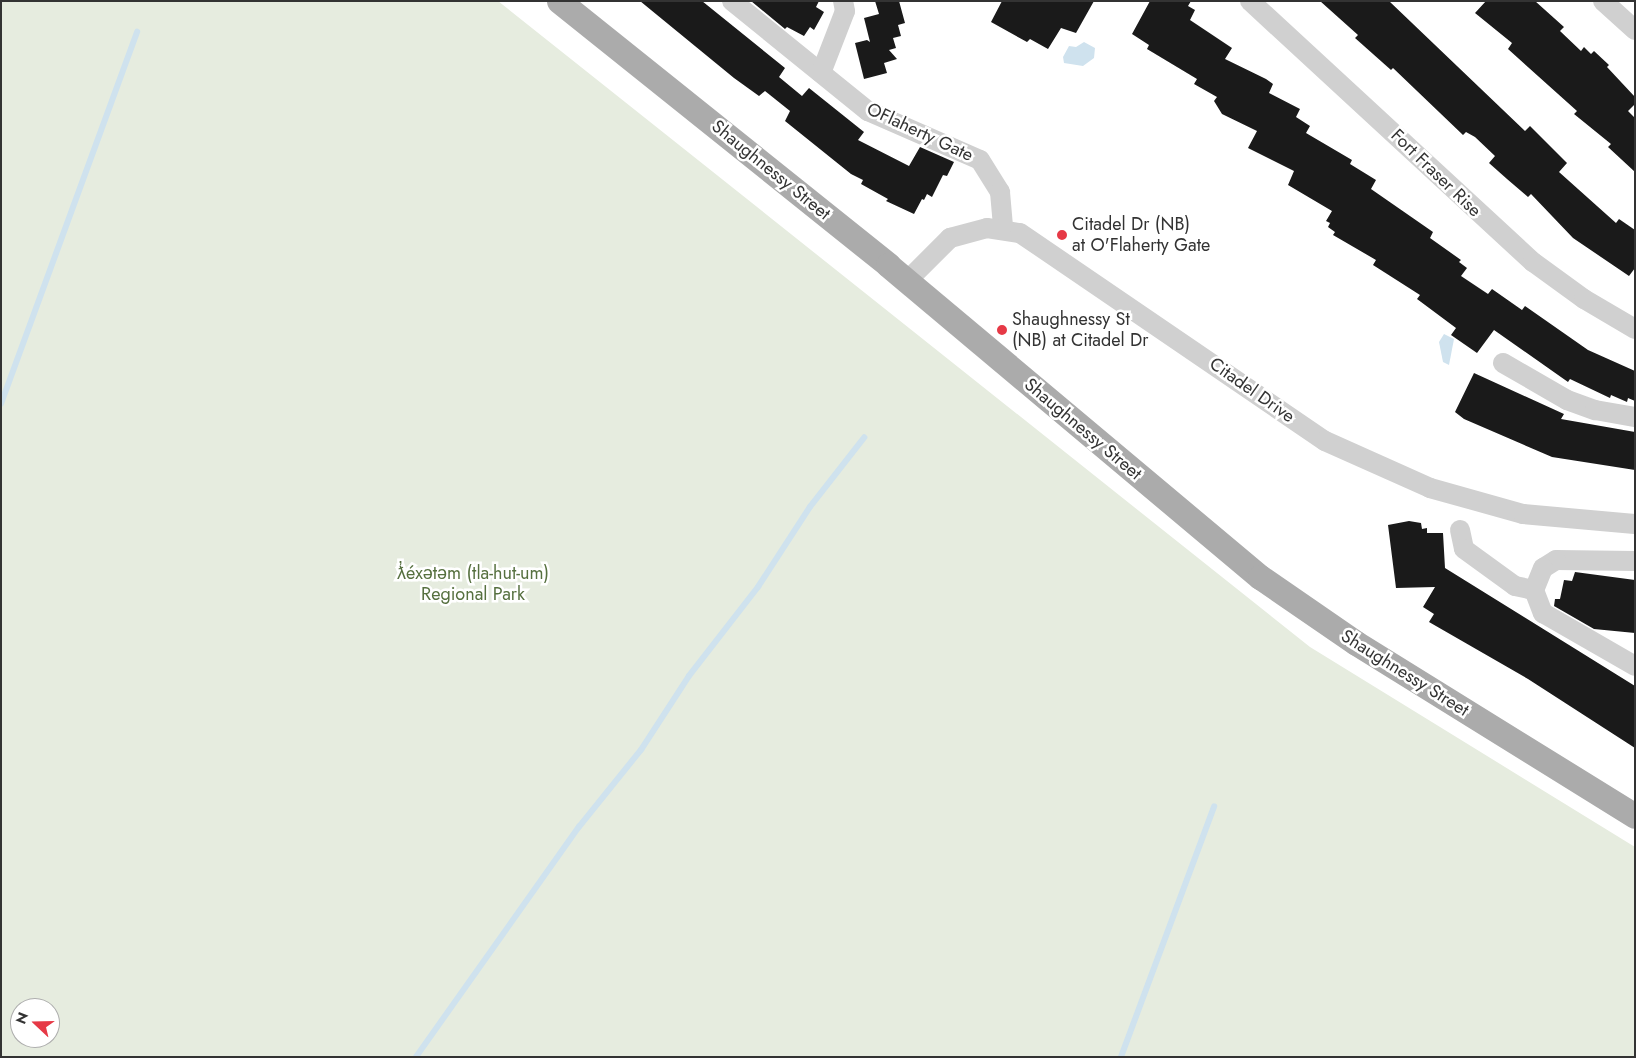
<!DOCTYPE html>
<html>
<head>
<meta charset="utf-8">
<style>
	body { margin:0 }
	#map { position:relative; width:1636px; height:1058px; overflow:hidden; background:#fff; font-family:Jost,sans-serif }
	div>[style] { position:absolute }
	.green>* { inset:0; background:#e6ecdf }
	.water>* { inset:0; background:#cfe2ee }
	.stream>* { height:5.5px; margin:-2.75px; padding:0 2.75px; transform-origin:2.75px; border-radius:2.75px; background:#cfe2ee }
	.building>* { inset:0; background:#1a1a1a }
	.minor>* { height:20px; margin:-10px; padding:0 10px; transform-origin:10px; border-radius:10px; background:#d0d0d0 }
	.major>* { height:25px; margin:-12.5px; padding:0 12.5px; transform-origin:12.5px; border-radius:12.5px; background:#ababab }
	.dots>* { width:14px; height:14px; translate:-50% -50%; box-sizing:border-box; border:2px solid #fff; border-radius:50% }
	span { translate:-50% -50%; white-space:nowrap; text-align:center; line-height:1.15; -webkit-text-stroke:5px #fff; paint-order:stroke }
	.street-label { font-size:18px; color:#333 }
	.poi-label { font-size:18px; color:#333 }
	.left { translate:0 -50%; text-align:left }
	.park-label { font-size:18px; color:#56703f }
	.frame { position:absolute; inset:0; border:2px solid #333; pointer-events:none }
	.north { position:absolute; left:10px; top:998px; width:50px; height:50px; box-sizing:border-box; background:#fff; border:1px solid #adadad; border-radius:50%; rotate:291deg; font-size:14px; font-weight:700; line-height:20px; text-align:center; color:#333 }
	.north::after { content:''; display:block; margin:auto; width:18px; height:22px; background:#e63946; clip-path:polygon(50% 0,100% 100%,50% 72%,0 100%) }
</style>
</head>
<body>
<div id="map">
	<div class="green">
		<i style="clip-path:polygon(evenodd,1px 1px,498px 1px,1310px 647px,1635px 847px,1635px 1057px,1px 1057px,1px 1px,20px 1008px,50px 1008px,50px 1038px,20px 1038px,20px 1008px)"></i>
	</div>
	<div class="water">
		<i style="clip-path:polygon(1084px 42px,1095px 48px,1094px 58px,1083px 66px,1064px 63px,1063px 57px,1069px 46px,1076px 47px)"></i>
		<i style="clip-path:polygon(1444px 334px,1454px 339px,1449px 365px,1443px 362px,1439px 342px)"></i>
	</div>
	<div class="stream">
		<i style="left:1px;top:404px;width:396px;rotate:-69.9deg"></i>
		<i style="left:416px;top:1057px;width:282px;rotate:-54.7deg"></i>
		<i style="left:579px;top:827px;width:99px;rotate:-51.2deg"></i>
		<i style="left:641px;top:750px;width:88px;rotate:-57deg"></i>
		<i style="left:689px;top:676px;width:113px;rotate:-52.2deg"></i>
		<i style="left:758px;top:587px;width:95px;rotate:-57deg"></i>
		<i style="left:810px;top:507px;width:88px;rotate:-52deg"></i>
		<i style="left:1121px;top:1057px;width:267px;rotate:-69.6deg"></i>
	</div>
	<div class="building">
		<i style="clip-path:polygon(640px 1px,702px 1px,785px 68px,779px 77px,802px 96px,809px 88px,864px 132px,858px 140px,909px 166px,920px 147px,954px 162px,947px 176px,943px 175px,932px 197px,927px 194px,924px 200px,922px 199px,914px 214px,886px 201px,888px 199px,861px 184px,863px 180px,851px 174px,785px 121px,790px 111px,765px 91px,759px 96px,734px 78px)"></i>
		<i style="clip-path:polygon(751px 1px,819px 1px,816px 7px,824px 12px,814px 30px,810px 27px,804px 36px,787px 27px,785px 29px)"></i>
		<i style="clip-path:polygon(875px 1px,899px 1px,905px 23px,898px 25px,901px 36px,893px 38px,896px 48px,889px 50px,897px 59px,884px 63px,887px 73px,864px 79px,855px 43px,867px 40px,870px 42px,864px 18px,879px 14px)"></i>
		<i style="clip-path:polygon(1002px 1px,1094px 1px,1076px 33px,1061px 28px,1048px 49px,1030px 39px,1027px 42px,991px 22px)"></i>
		<i style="clip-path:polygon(1150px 1px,1191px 1px,1188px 6px,1195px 10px,1190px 20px,1232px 48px,1225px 59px,1266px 79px,1273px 84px,1269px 93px,1300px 109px,1296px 117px,1310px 126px,1306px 133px,1352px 160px,1350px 164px,1376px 180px,1371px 189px,1433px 232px,1430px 238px,1461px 260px,1459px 262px,1467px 268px,1461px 276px,1488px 294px,1492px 289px,1522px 310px,1525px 306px,1588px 350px,1635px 371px,1635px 401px,1628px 398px,1627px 402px,1611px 395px,1610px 398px,1570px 379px,1568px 382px,1494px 330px,1477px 353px,1451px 335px,1456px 328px,1417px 299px,1420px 295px,1373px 265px,1376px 260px,1333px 235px,1335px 232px,1328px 227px,1330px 223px,1326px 221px,1332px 211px,1288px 185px,1294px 171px,1248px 148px,1257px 131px,1222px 114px,1214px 101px,1217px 97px,1194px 84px,1197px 79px,1147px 49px,1149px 45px,1132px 34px)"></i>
		<i style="clip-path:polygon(1320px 1px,1389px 1px,1525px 131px,1530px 126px,1567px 163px,1559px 172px,1616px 223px,1619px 219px,1635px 230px,1635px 268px,1629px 276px,1573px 238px,1531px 194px,1528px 197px,1507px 179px,1489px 163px,1495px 156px,1475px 137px,1466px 132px,1463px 135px,1393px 68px,1391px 70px,1355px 38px,1358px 35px)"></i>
		<i style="clip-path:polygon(1486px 1px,1535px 1px,1564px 27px,1560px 31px,1581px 51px,1584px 47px,1591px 54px,1594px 51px,1609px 65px,1607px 67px,1635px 97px,1635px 104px,1628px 111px,1635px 118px,1635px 172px,1608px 147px,1611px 144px,1574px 114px,1577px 111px,1508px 49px,1512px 43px,1475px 13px)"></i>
		<i style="clip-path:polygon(1474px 373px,1564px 414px,1561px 419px,1635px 432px,1635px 470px,1552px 457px,1464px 419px,1455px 412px)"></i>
		<i style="clip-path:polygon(1409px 521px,1421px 523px,1422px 529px,1427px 528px,1427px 533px,1443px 533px,1445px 568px,1635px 686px,1635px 748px,1528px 679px,1429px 622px,1434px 614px,1423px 607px,1435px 587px,1396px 588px,1388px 525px)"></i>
		<i style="clip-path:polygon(1575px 572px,1635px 580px,1635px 633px,1594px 629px,1554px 606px,1555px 599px,1560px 599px,1564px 580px,1572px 581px)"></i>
	</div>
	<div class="minor">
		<i style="left:732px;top:1px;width:175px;rotate:39deg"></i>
		<i style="left:868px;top:111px;width:122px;rotate:23.6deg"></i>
		<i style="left:980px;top:160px;width:38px;rotate:58deg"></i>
		<i style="left:1000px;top:192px;width:37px;rotate:85deg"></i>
		<i style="left:1250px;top:1px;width:385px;rotate:42.7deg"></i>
		<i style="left:1533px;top:262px;width:63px;rotate:36deg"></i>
		<i style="left:1584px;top:299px;width:59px;rotate:30.5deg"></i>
		<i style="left:1603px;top:1px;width:43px;rotate:42.2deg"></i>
		<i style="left:821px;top:73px;width:66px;rotate:-68.8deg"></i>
		<i style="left:845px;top:11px;width:10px;rotate:-101deg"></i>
		<i style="left:907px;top:281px;width:61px;rotate:-45deg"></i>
		<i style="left:950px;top:238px;width:38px;rotate:-15deg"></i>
		<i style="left:987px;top:228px;width:33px;rotate:9deg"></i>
		<i style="left:1020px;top:233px;width:369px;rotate:34.3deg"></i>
		<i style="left:1325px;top:441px;width:115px;rotate:24.1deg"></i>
		<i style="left:1430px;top:488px;width:97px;rotate:15.6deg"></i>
		<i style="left:1523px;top:514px;width:112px;rotate:5.1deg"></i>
		<i style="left:1503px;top:363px;width:74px;rotate:30deg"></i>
		<i style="left:1567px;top:400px;width:30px;rotate:20deg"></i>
		<i style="left:1595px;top:410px;width:41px;rotate:9.9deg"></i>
		<i style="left:1460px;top:530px;width:19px;rotate:78deg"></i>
		<i style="left:1464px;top:549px;width:63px;rotate:36deg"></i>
		<i style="left:1515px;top:586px;width:19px;rotate:12deg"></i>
		<i style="left:1635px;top:561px;width:79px;rotate:-179.3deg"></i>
		<i style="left:1556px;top:560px;width:15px;rotate:148deg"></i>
		<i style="left:1543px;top:568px;width:24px;rotate:112deg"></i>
		<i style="left:1534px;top:590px;width:25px;rotate:69deg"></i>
		<i style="left:1543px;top:613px;width:106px;rotate:29.9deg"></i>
	</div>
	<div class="major">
		<i style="left:559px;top:1px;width:422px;rotate:38.7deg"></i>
		<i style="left:888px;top:265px;width:486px;rotate:40deg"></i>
		<i style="left:1260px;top:577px;width:116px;rotate:34.5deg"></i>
		<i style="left:1356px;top:643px;width:328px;rotate:31.8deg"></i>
	</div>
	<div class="dots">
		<i style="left:1062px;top:235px;background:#e63946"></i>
		<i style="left:1002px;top:330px;background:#e63946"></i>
	</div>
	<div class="street-label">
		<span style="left:920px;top:132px;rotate:25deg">OFlaherty Gate</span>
		<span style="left:771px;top:170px;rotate:39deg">Shaughnessy Street</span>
		<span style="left:1436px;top:173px;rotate:44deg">Fort Fraser Rise</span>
		<span style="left:1252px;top:390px;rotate:35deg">Citadel Drive</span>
		<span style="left:1083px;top:429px;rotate:40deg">Shaughnessy Street</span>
		<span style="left:1405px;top:673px;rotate:32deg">Shaughnessy Street</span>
	</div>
	<div class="poi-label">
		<span class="left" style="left:1072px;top:235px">Citadel Dr (NB)<br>at O'Flaherty Gate</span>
		<span class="left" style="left:1012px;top:330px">Shaughnessy St<br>(NB) at Citadel Dr</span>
	</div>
	<div class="park-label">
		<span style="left:473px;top:584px">ƛ̓éxətəm (tla-hut-um)<br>Regional Park</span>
	</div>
	<div class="frame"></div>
	<div class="north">N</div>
</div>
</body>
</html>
